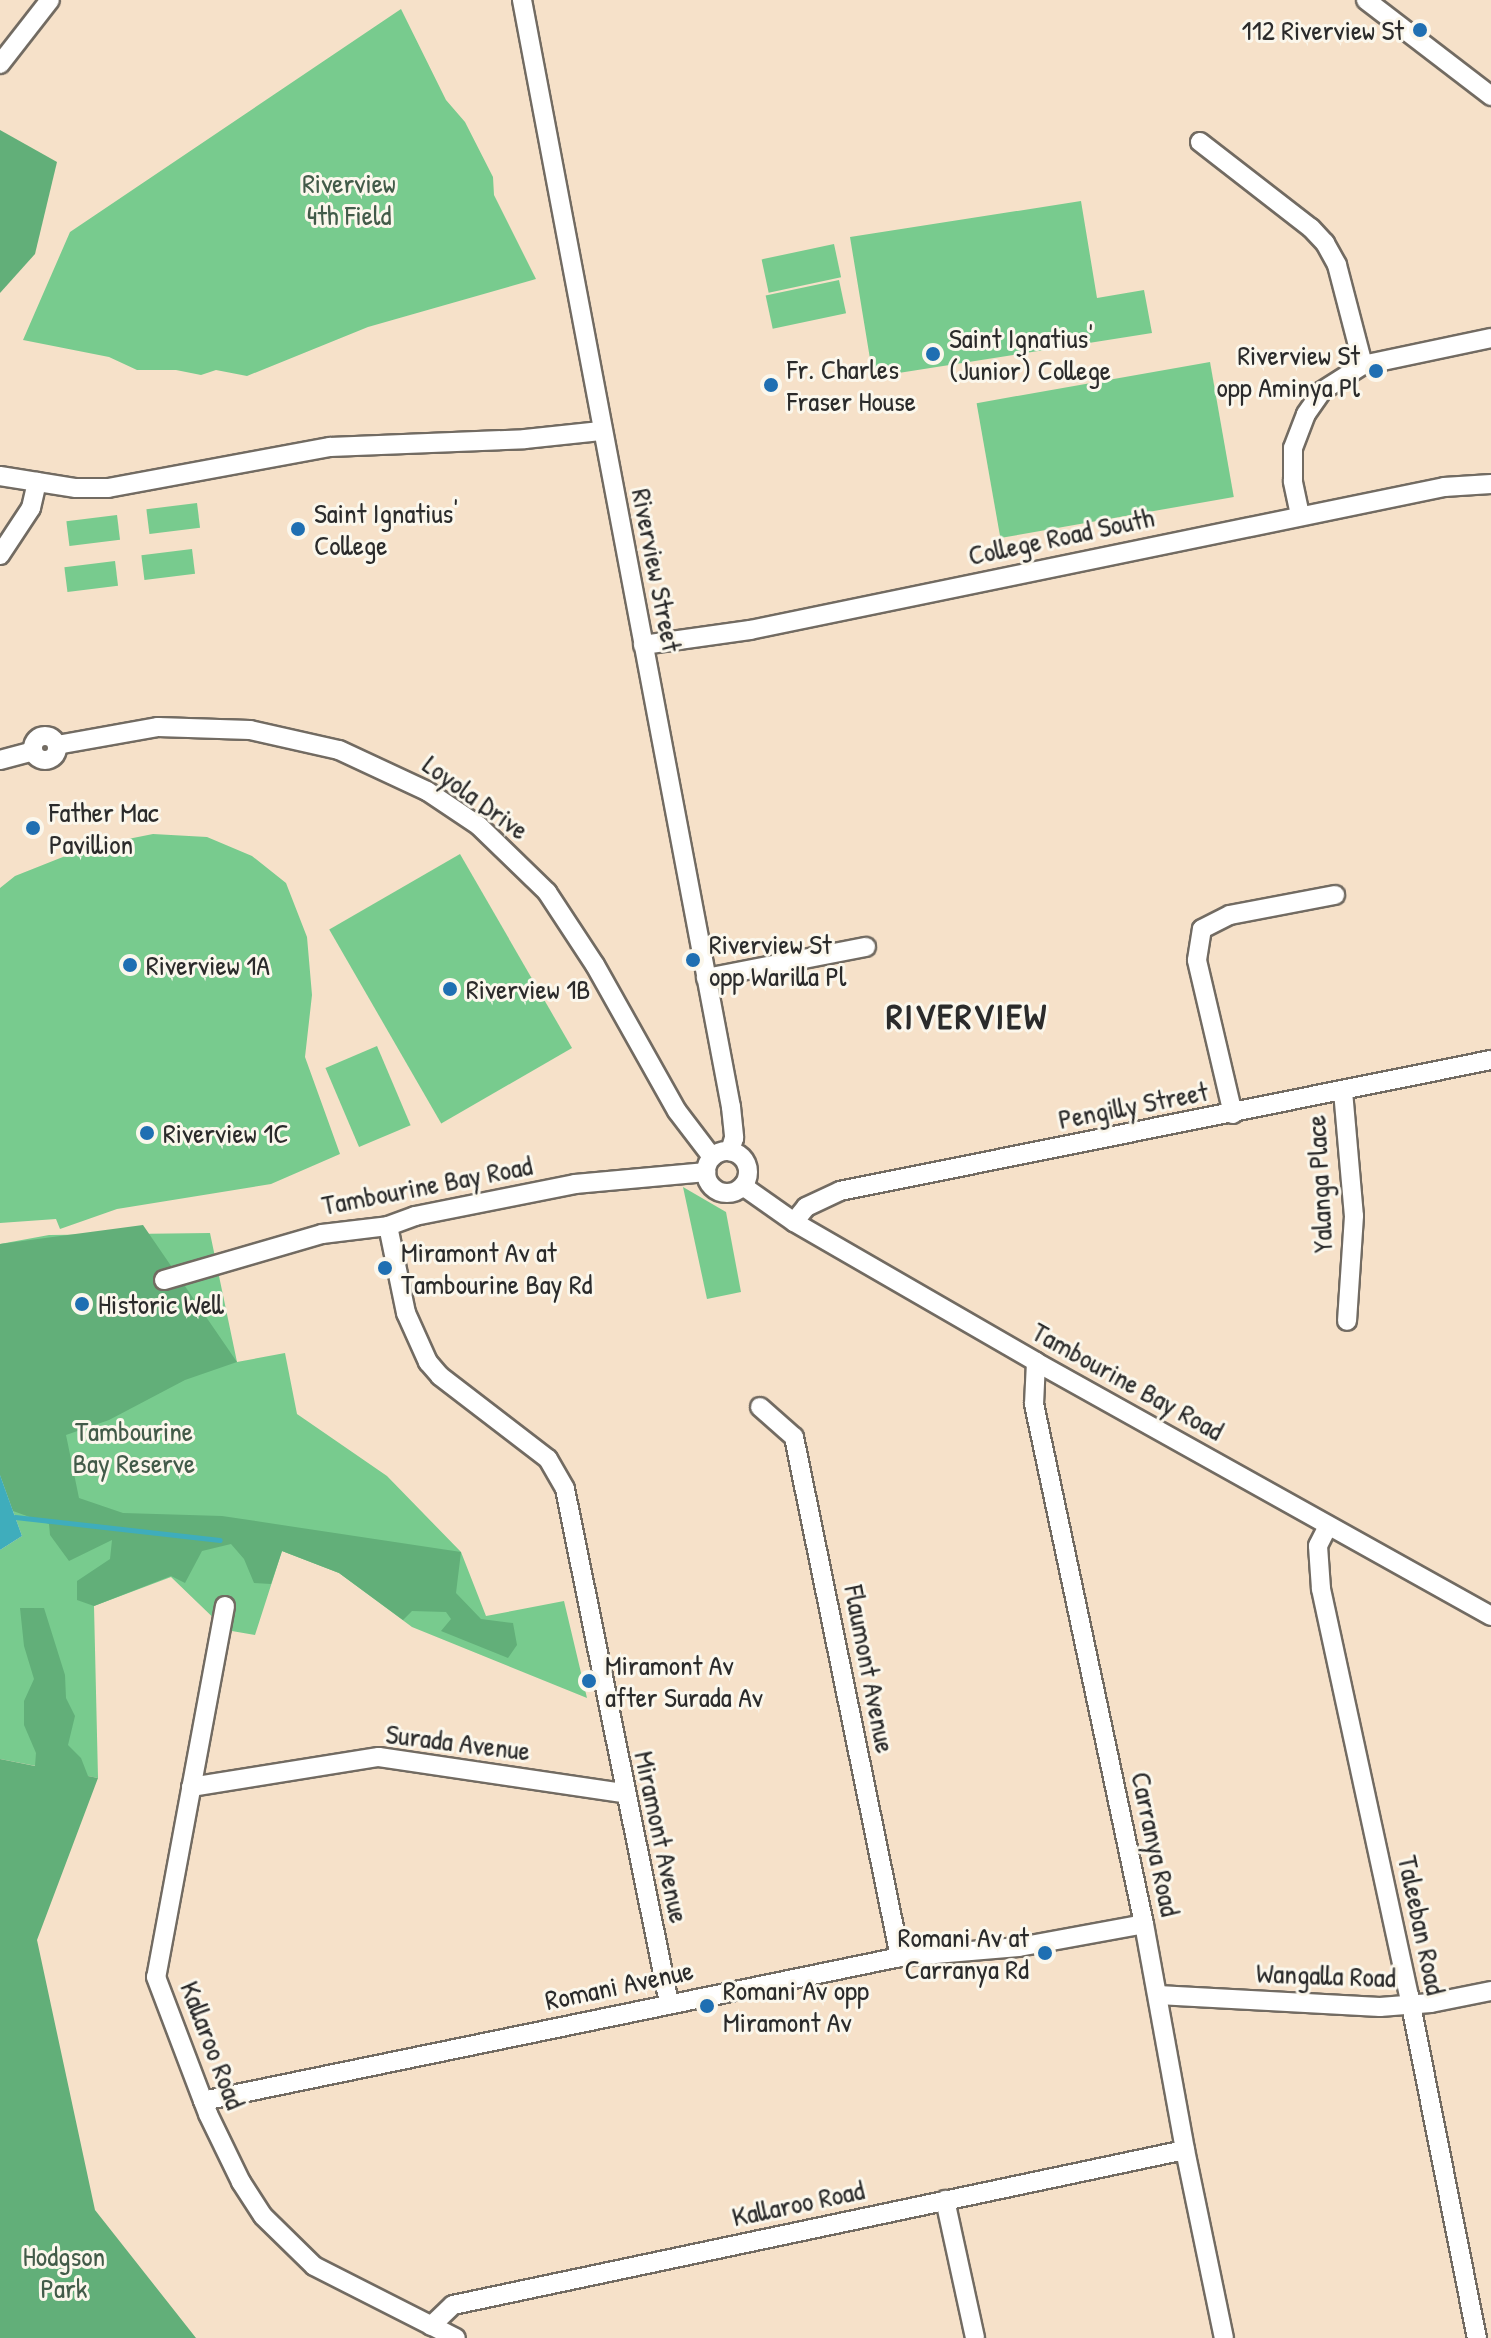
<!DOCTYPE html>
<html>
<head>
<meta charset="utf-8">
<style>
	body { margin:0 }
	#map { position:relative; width:1491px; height:2338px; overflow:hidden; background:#f6e1c9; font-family:"Patrick Hand",sans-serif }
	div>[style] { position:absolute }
	.green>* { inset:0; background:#78cb8e; transform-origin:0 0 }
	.forest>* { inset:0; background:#62af79 }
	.water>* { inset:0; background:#3fadbc }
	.stream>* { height:5px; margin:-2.5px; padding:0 2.5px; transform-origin:2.5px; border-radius:2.5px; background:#3fadbc }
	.roads { filter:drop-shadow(2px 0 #726b62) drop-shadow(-2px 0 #726b62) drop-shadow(0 2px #726b62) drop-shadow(0 -2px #726b62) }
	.minor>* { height:18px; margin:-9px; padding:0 9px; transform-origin:9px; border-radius:9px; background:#fff }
	.minor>.ring { margin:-9px; padding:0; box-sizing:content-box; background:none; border:18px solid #fff; border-radius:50% }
	.dots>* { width:22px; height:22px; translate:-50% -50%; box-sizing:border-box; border:4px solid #fbf7ec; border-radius:50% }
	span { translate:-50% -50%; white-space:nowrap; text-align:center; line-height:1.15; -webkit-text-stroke:6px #fbf7ec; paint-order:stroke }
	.poi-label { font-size:28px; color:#2b2b2b }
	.right { translate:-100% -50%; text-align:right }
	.left { translate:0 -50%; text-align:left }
	.park-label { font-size:28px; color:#425b49 }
	.street-label { font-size:28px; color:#2b2b2b }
	.district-label { font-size:36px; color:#2b2b2b; font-weight:700; letter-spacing:2px }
</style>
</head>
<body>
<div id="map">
	<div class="green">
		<i style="clip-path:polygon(401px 9px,446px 100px,465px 122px,493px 177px,494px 195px,536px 279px,368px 327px,247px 376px,216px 370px,201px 375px,176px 370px,137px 370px,109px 357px,23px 340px,70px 232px)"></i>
		<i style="clip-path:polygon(1081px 201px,1097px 298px,1144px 290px,1152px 333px,873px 377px,850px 237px)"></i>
		<i style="left:834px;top:244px;width:34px;height:74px;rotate:78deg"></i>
		<i style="left:839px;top:280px;width:34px;height:75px;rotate:78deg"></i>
		<i style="left:1210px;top:362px;width:137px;height:237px;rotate:80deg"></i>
		<i style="left:197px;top:503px;width:25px;height:51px;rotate:83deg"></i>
		<i style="left:117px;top:515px;width:25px;height:51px;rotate:83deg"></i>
		<i style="left:192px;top:549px;width:25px;height:51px;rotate:83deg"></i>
		<i style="left:115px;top:561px;width:25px;height:51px;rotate:83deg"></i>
		<i style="clip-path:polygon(153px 834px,207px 837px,252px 856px,286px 883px,307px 937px,312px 995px,305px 1057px,340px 1154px,271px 1184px,117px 1209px,60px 1229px,56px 1219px,0 1223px,0 888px,15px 876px,88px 847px)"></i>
		<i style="left:460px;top:854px;width:224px;height:151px;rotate:60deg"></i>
		<i style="left:377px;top:1046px;width:86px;height:56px;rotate:67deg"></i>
		<i style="clip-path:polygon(683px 1187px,726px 1212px,741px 1292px,707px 1299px)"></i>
		<i style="clip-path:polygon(210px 1233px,237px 1362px,285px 1353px,297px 1414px,387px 1476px,461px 1552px,486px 1616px,564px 1601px,587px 1698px,412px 1627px,339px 1573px,282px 1551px,255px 1635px,226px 1630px,171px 1577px,94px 1606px,98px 1778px,0 1759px,0 1550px,22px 1536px,0 1475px,0 1244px,49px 1235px)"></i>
	</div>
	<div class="forest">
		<i style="clip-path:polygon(0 130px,57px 162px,35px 254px,0 293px)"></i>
		<i style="clip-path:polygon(143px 1225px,237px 1362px,185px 1380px,109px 1420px,66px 1435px,79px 1498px,123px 1513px,222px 1516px,461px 1552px,456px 1593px,481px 1619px,513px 1623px,517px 1645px,508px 1658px,441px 1631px,451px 1619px,446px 1612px,412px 1611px,403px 1620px,339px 1573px,282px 1551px,271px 1584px,254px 1583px,244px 1559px,231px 1544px,202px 1551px,185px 1583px,171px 1576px,94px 1606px,77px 1600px,77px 1581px,110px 1559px,112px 1540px,69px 1561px,50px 1535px,49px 1524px,13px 1511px,0 1475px,0 1244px)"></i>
		<i style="clip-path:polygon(20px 1608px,44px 1608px,65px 1675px,66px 1698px,75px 1716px,68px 1745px,81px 1758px,88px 1776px,98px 1778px,37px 1940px,95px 2210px,196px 2338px,0 2338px,0 1759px,35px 1766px,36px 1753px,24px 1725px,24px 1701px,34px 1679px,24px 1646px)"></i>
	</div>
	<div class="water">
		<i style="clip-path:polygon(0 1475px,22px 1536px,0 1550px)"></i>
	</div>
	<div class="stream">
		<i style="left:15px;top:1517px;width:206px;rotate:6.4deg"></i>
	</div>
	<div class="roads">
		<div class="minor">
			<i style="left:522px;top:0;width:1127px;rotate:79.31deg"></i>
			<i style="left:731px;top:1107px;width:31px;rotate:84deg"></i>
			<i style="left:734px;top:1138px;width:14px;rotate:107deg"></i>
			<i style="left:1366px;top:0;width:158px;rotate:37.5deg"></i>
			<i style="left:0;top:64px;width:81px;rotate:-52deg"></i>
			<i style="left:1200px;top:142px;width:140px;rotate:37.8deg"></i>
			<i style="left:1311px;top:228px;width:21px;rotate:47deg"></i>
			<i style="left:1325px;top:243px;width:25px;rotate:61deg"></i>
			<i style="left:1337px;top:265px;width:103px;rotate:75.4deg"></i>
			<i style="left:0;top:476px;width:77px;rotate:9deg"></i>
			<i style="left:76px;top:488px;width:32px"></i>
			<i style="left:108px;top:488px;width:226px;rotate:-10.5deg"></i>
			<i style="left:330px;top:447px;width:195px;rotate:-2.3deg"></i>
			<i style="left:525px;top:439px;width:76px;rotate:-6deg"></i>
			<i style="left:1300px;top:515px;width:35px;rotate:-102deg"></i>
			<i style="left:1293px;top:481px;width:33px;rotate:-90deg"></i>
			<i style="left:1293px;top:448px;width:36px;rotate:-69deg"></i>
			<i style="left:1306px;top:414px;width:28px;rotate:-55deg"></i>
			<i style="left:1322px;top:391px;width:49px;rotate:-32.4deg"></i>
			<i style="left:1363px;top:365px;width:131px;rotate:-11.9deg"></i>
			<i style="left:0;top:555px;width:56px;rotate:-56.6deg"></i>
			<i style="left:31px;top:508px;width:27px;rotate:-77deg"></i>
			<i style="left:643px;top:645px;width:108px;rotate:-8deg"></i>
			<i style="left:750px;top:630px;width:709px;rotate:-11.64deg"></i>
			<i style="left:1444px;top:487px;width:47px;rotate:-3.7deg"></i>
			<i class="ring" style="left:33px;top:736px;width:6px;height:6px"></i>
			<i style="left:57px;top:745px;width:103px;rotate:-10.1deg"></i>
			<i style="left:158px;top:727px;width:92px;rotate:1.9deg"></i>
			<i style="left:250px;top:730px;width:91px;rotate:12.7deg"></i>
			<i style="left:339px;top:750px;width:97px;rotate:25deg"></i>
			<i style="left:427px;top:791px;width:63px;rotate:33.9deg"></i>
			<i style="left:479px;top:826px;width:95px;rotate:44.1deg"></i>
			<i style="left:547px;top:892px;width:87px;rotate:56.7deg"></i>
			<i style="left:595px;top:965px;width:167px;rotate:60.7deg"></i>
			<i style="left:677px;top:1111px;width:58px;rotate:52.7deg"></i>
			<i style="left:0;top:760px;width:34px;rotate:-15deg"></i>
			<i style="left:706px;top:978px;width:163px;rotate:-11deg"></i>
			<i style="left:1343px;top:1091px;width:125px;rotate:85deg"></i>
			<i style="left:1354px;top:1216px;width:105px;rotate:93.8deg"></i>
			<i style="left:1233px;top:1114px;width:158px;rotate:-103.2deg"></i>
			<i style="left:1197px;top:960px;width:31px;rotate:-81deg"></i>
			<i style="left:1202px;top:929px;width:31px;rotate:-27deg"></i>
			<i style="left:1230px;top:915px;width:107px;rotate:-10.8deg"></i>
			<i class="ring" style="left:706px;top:1151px;width:24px;height:24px"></i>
			<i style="left:743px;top:1186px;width:62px;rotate:35.2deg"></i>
			<i style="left:794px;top:1222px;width:280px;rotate:30deg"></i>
			<i style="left:1036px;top:1362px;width:521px;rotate:29.17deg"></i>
			<i style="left:794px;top:1222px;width:19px;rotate:-51deg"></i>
			<i style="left:806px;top:1207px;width:38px;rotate:-25deg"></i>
			<i style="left:840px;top:1191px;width:664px;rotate:-11.38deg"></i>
			<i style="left:388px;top:1226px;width:89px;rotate:78.3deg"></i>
			<i style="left:406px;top:1313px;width:54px;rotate:65.8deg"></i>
			<i style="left:428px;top:1362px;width:18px;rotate:49deg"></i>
			<i style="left:440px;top:1376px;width:136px;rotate:37.5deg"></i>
			<i style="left:548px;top:1459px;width:34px;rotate:60deg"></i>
			<i style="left:565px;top:1489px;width:524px;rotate:78.56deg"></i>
			<i style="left:164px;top:1280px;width:165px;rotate:-16.2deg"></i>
			<i style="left:322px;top:1234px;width:66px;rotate:-6.9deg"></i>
			<i style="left:388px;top:1226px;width:29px;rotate:-20deg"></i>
			<i style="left:415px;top:1216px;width:163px;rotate:-11.3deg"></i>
			<i style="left:575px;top:1184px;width:132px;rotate:-5.2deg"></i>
			<i style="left:1036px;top:1362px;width:42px;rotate:92.7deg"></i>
			<i style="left:1034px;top:1404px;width:532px;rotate:78.06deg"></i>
			<i style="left:1144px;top:1924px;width:230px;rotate:79.7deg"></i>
			<i style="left:1185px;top:2150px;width:192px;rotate:78.3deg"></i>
			<i style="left:760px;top:1407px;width:45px;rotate:41.4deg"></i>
			<i style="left:794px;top:1437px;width:531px;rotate:78.48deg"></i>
			<i style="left:1328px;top:1526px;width:22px;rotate:117deg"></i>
			<i style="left:1318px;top:1546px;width:43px;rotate:86deg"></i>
			<i style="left:1321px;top:1589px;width:415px;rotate:77.8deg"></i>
			<i style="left:1409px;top:1995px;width:350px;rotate:78.8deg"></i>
			<i style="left:225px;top:1606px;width:377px;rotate:100.5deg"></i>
			<i style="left:156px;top:1977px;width:147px;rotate:69.2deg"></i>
			<i style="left:208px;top:2114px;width:76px;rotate:64.1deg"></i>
			<i style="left:241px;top:2182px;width:40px;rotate:57.1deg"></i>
			<i style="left:263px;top:2216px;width:71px;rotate:44.4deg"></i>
			<i style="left:314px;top:2266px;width:159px;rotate:26.9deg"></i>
			<i style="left:191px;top:1787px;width:190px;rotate:-9.1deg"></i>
			<i style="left:379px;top:1757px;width:248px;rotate:8.4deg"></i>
			<i style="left:1158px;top:1995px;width:222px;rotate:3.1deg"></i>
			<i style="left:1380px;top:2007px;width:51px;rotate:-4.5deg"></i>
			<i style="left:1431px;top:2003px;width:61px;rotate:-11.3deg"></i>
			<i style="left:203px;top:2101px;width:712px;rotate:-11.67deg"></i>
			<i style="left:900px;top:1957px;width:119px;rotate:-4.8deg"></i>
			<i style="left:1019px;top:1947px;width:127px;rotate:-10.4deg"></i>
			<i style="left:945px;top:2200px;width:141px;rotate:77.7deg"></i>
			<i style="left:431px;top:2326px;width:30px;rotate:-44deg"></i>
			<i style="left:453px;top:2305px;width:748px;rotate:-11.96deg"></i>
		</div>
	</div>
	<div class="dots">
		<i style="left:1420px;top:30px;background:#1f6fb2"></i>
		<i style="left:933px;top:354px;background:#1f6fb2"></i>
		<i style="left:1376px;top:371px;background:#1f6fb2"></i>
		<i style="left:771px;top:385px;background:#1f6fb2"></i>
		<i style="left:298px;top:529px;background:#1f6fb2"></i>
		<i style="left:33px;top:828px;background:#1f6fb2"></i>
		<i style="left:693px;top:960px;background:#1f6fb2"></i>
		<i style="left:130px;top:965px;background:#1f6fb2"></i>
		<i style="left:450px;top:989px;background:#1f6fb2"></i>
		<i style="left:147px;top:1133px;background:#1f6fb2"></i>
		<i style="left:385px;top:1268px;background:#1f6fb2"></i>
		<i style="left:82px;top:1304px;background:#1f6fb2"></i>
		<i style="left:589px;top:1681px;background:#1f6fb2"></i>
		<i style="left:1045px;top:1953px;background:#1f6fb2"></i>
		<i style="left:707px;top:2006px;background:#1f6fb2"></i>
	</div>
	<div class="poi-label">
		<span class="right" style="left:1404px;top:30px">112 Riverview St</span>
		<span class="left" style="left:949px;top:354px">Saint Ignatius'<br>(Junior) College</span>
		<span class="right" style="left:1360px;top:371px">Riverview St<br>opp Aminya Pl</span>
		<span class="left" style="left:787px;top:385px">Fr. Charles<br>Fraser House</span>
		<span class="left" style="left:314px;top:529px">Saint Ignatius'<br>College</span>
		<span class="left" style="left:49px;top:828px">Father Mac<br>Pavillion</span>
		<span class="left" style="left:709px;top:960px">Riverview St<br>opp Warilla Pl</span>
		<span class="left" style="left:146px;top:965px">Riverview 1A</span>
		<span class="left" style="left:466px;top:989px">Riverview 1B</span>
		<span class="left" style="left:163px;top:1133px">Riverview 1C</span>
		<span class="left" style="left:401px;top:1268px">Miramont Av at<br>Tambourine Bay Rd</span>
		<span class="left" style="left:98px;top:1304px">Historic Well</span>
		<span class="left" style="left:605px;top:1681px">Miramont Av<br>after Surada Av</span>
		<span class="right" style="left:1029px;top:1953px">Romani Av at<br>Carranya Rd</span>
		<span class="left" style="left:723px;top:2006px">Romani Av opp<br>Miramont Av</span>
	</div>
	<div class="park-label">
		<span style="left:349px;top:199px">Riverview<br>4th Field</span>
		<span style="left:134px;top:1447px">Tambourine<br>Bay Reserve</span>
		<span style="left:64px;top:2272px">Hodgson<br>Park</span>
	</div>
	<div class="street-label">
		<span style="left:1061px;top:536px;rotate:-12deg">College Road South</span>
		<span style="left:657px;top:570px;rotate:79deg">Riverview Street</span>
		<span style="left:476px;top:797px;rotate:36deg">Loyola Drive</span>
		<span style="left:1133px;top:1105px;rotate:-11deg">Pengilly Street</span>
		<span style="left:1319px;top:1184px;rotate:-93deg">Yalanga Place</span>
		<span style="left:427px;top:1185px;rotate:-11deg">Tambourine Bay Road</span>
		<span style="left:1128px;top:1381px;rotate:29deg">Tambourine Bay Road</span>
		<span style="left:870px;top:1669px;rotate:79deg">Flaumont Avenue</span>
		<span style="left:458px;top:1742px;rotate:7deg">Surada Avenue</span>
		<span style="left:662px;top:1837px;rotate:78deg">Miramont Avenue</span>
		<span style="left:1156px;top:1844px;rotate:78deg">Carranya Road</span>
		<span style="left:1422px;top:1925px;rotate:78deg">Taleeban Road</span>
		<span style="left:1326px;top:1975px;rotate:2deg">Wangalla Road</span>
		<span style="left:619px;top:1985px;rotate:-12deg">Romani Avenue</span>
		<span style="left:213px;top:2045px;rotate:69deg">Kallaroo Road</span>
		<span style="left:798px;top:2203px;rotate:-12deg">Kallaroo Road</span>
	</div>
	<div class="district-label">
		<span style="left:967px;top:1016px">RIVERVIEW</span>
	</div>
</div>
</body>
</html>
